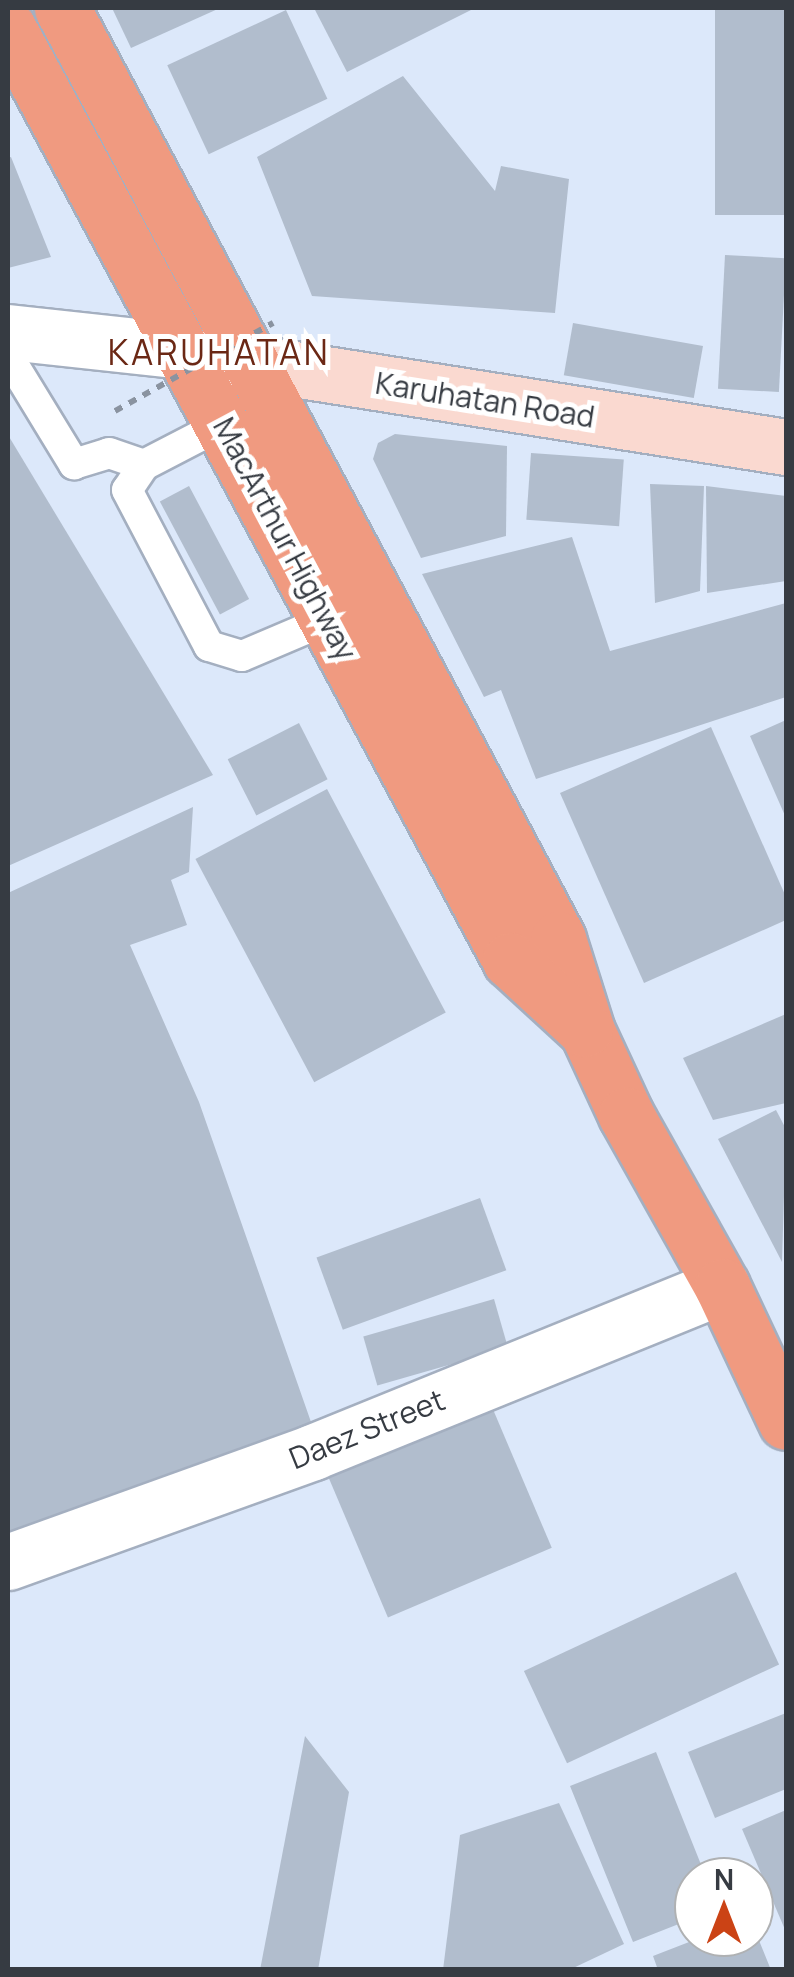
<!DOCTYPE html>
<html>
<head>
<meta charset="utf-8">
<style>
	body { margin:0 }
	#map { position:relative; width:794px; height:1977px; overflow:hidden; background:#dce8fa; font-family:Manrope,sans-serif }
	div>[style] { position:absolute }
	.building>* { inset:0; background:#b1bdcd; transform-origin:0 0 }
	.roads { filter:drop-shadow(2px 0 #a4afc0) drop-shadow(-2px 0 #a4afc0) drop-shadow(0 2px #a4afc0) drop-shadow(0 -2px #a4afc0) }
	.service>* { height:30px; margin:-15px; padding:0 15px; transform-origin:15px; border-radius:15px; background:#fff }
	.minor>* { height:55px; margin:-27.5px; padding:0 27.5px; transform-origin:27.5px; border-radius:27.5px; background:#fff }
	.tertiary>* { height:55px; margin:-27.5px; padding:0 27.5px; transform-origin:27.5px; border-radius:27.5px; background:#fff }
	.secondary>* { height:55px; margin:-27.5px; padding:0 27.5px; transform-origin:27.5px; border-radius:27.5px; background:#fad9d0 }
	.trunk>* { height:55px; margin:-27.5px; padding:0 27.5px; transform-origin:27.5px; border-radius:27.5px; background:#f09a80 }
	.path-bridge>* { height:6px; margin-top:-3px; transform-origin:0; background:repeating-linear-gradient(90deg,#8a93a0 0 8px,transparent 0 16px) }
	span { translate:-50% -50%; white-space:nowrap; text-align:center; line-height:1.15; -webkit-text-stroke:10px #fff; paint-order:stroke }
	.street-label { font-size:30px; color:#363b42 }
	.quarter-label { font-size:35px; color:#6b2815; letter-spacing:2.5px }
	.frame { position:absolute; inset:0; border:10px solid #363b42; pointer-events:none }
	.north { position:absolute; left:674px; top:1857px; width:100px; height:100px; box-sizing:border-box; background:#fff; border:2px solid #afb1b3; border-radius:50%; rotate:0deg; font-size:28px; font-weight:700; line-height:40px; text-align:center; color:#363b42 }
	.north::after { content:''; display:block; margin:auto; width:35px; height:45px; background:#cb4315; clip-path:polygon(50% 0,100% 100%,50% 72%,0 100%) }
</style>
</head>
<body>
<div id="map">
	<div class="building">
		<i style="clip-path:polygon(112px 8px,220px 8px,131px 48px)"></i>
		<i style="clip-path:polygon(314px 8px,475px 8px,347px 72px)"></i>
		<i style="left:715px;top:8px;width:71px;height:207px"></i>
		<i style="left:286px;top:10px;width:98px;height:131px;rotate:65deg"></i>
		<i style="clip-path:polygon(403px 76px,495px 191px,501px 166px,569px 179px,555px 313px,312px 296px,257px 157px)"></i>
		<i style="clip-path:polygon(11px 157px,51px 257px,8px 268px,8px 158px)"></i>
		<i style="left:725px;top:255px;width:61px;height:134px;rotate:3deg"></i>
		<i style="left:573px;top:323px;width:132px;height:53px;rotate:10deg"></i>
		<i style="clip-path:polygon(395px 434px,507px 446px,506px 536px,421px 558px,373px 459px,378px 443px)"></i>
		<i style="clip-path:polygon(8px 435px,213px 775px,8px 866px)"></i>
		<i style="left:531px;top:453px;width:93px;height:67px;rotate:4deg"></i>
		<i style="clip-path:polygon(650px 484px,704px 486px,700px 591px,655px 603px)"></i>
		<i style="left:189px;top:486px;width:128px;height:33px;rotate:62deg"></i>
		<i style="clip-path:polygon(706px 486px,786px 496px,786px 581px,707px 593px)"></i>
		<i style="clip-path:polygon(572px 537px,610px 651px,786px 603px,786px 697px,536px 779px,501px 690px,484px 697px,422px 574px)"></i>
		<i style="clip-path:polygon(786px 720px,786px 818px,750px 736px)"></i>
		<i style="left:299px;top:723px;width:63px;height:80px;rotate:63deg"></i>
		<i style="clip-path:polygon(711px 727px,786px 897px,786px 920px,644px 983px,560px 793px)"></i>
		<i style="left:327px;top:789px;width:253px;height:149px;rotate:62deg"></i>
		<i style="clip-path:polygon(193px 807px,189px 872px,171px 880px,187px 925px,130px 945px,199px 1102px,311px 1422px,8px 1539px,8px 893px)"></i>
		<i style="clip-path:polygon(786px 1014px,786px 1103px,713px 1120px,683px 1058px)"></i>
		<i style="clip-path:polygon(776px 1110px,786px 1129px,782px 1262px,718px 1139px)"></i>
		<i style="left:480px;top:1198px;width:77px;height:174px;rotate:70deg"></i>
		<i style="left:494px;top:1299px;width:51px;height:136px;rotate:74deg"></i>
		<i style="left:492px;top:1407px;width:153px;height:178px;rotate:67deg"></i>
		<i style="left:736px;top:1572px;width:102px;height:234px;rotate:65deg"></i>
		<i style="clip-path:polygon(786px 1713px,786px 1789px,715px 1818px,688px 1752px)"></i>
		<i style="clip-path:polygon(305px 1736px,349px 1792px,318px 1970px,260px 1970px)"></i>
		<i style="clip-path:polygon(656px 1752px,706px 1877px,694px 1877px,694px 1918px,633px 1942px,570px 1786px)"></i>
		<i style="clip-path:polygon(559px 1803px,624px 1944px,569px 1970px,443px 1970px,460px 1835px)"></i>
		<i style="clip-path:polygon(786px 1810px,786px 1932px,742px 1829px)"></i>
		<i style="clip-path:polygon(754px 1928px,771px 1970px,658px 1970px,653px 1956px,702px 1937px,754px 1937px)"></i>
	</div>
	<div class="roads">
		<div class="service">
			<i style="left:8px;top:356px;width:127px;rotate:58.6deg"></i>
			<i style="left:74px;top:464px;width:37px;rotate:-17deg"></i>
			<i style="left:109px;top:453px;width:37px;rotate:19deg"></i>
			<i style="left:225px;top:423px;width:91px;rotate:152.6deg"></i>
			<i style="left:144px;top:465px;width:30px;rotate:124deg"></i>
			<i style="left:127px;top:490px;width:176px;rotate:62.3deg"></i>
			<i style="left:209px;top:646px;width:34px;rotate:17deg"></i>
			<i style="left:242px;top:656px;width:92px;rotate:-23deg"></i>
		</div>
		<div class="minor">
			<i style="left:8px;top:1562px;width:324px;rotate:-19.8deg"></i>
			<i style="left:313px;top:1452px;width:441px;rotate:-22.1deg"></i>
		</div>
		<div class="tertiary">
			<i style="left:8px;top:332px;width:176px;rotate:6.2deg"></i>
		</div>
		<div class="secondary">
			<i style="left:212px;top:356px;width:581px;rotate:9.01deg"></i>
		</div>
		<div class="trunk">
			<i style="left:62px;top:8px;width:1055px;rotate:61.95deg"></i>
			<i style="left:558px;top:939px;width:96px;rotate:72.5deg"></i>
			<i style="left:587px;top:1031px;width:93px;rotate:65.1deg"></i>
			<i style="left:626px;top:1115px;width:196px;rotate:60.7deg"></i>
			<i style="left:722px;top:1286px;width:150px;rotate:64.8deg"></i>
			<i style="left:8px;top:28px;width:1059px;rotate:61.69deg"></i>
			<i style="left:510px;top:960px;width:102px;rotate:42.6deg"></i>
		</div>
	</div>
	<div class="path-bridge">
		<i style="left:115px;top:411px;width:181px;rotate:-29.1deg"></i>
	</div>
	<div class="street-label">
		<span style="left:485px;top:400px;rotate:9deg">Karuhatan Road</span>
		<span style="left:285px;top:539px;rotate:62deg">MacArthur Highway</span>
		<span style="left:367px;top:1429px;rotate:-22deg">Daez Street</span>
	</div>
	<div class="quarter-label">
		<span style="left:219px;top:352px">KARUHATAN</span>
	</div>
	<div class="frame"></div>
	<div class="north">N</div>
</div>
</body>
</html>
